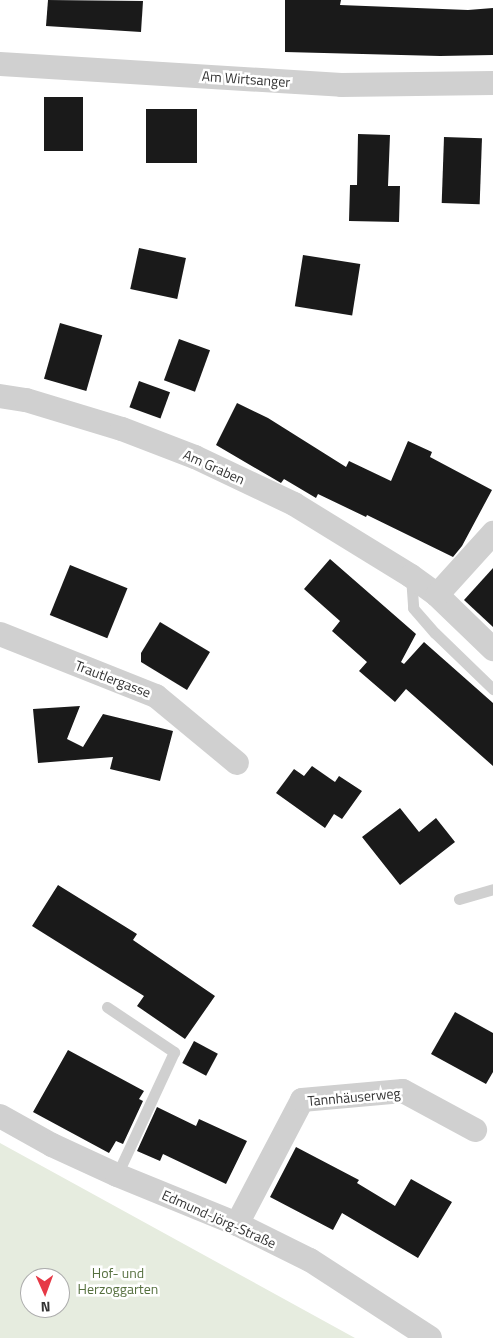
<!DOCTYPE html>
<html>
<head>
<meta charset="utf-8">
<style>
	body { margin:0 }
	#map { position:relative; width:493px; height:1338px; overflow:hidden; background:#fff; font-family:"Titillium Web",sans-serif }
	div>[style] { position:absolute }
	.green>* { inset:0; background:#e6ecdf }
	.building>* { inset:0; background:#1a1a1a; transform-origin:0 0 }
	.service>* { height:11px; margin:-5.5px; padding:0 5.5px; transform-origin:5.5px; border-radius:5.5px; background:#d0d0d0 }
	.minor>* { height:24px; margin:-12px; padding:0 12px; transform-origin:12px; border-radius:12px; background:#d0d0d0 }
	span { translate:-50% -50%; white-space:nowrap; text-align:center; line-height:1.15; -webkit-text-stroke:5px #fff; paint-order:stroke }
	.street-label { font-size:14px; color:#333 }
	.park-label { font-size:14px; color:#56703f }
	.north { position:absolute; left:20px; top:1268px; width:50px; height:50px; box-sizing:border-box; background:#fff; border:1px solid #adadad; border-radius:50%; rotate:178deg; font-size:14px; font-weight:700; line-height:20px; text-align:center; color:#333 }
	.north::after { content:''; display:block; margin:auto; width:18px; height:22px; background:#e63946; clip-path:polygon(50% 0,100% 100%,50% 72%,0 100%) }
</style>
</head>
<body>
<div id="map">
	<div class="green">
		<i style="clip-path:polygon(evenodd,0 1143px,355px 1338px,0 1338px,0 1143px,30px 1278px,60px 1278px,60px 1308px,30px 1308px,30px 1278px)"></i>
	</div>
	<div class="building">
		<i style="clip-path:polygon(48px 0,143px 1px,141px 32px,46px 26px)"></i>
		<i style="clip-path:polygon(285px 0,341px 0,340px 5px,468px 10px,493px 8px,493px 55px,440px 56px,285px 52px)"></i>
		<i style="left:44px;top:97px;width:39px;height:54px"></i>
		<i style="left:146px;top:109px;width:51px;height:54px"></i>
		<i style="clip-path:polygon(358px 134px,390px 135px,388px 186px,400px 186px,399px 222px,349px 221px,350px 185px,357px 185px)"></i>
		<i style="left:444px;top:137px;width:38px;height:66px;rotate:2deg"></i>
		<i style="left:139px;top:248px;width:48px;height:42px;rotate:12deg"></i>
		<i style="left:303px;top:255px;width:58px;height:52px;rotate:9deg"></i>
		<i style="left:60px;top:323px;width:44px;height:58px;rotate:16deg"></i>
		<i style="left:179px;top:339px;width:33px;height:44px;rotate:20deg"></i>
		<i style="left:139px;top:381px;width:33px;height:28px;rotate:20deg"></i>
		<i style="clip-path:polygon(237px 403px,268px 418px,346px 467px,349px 461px,391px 481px,408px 441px,432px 452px,430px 457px,492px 490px,462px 546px,453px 557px,367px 515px,366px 517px,318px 494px,316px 498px,284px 479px,281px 483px,216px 445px)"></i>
		<i style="clip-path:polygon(330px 559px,416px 634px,401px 662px,404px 664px,424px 642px,493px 703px,493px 766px,406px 689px,395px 702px,359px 671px,367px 662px,332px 631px,340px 621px,304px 589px)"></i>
		<i style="left:70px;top:565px;width:62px;height:54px;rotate:22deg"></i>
		<i style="clip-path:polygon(493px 568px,493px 627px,464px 600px)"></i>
		<i style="clip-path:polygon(160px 622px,210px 652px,187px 690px,141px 662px,141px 653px)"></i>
		<i style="clip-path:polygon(80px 706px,67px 739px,83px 747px,103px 714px,173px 731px,160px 781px,110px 769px,113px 757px,38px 763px,33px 709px)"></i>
		<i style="clip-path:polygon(312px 766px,335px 782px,339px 776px,362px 791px,342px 819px,334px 814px,325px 828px,276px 793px,294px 769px,304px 776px)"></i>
		<i style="clip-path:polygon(400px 808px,419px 832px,436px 818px,455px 842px,400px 885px,362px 837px)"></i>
		<i style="clip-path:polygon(58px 885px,137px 934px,133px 940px,215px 996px,185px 1039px,137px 1006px,144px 996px,32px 926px)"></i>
		<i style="clip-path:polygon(455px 1012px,493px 1033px,493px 1072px,486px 1084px,431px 1054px)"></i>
		<i style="left:194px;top:1041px;width:27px;height:25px;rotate:28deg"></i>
		<i style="clip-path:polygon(68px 1050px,144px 1091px,139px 1099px,143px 1101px,123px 1144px,116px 1141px,109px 1153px,33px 1112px)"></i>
		<i style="clip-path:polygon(157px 1107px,196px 1126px,199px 1119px,247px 1141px,226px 1184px,163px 1154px,160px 1161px,137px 1151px)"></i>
		<i style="clip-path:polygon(296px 1147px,359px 1180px,357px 1183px,395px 1206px,411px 1179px,452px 1202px,418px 1258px,342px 1213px,333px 1230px,270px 1197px)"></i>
	</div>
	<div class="service">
		<i style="left:411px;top:576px;width:32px;rotate:86deg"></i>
		<i style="left:413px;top:608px;width:33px;rotate:49deg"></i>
		<i style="left:435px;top:633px;width:81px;rotate:44deg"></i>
		<i style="left:459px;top:899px;width:35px;rotate:-16deg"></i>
		<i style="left:107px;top:1007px;width:81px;rotate:33.9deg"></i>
		<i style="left:174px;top:1052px;width:136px;rotate:114.9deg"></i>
	</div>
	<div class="minor">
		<i style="left:0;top:64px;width:342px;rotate:3.5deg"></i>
		<i style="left:341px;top:85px;width:152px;rotate:-0.8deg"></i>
		<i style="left:0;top:396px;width:26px;rotate:9deg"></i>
		<i style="left:26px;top:400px;width:100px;rotate:16.8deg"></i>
		<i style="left:122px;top:429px;width:78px;rotate:21deg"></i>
		<i style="left:195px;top:457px;width:110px;rotate:25.4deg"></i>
		<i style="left:294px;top:504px;width:137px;rotate:31.6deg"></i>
		<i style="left:411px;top:576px;width:32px;rotate:36deg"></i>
		<i style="left:437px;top:595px;width:78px;rotate:44deg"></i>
		<i style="left:437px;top:595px;width:84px;rotate:-47.9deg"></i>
		<i style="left:0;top:634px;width:168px;rotate:21.7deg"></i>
		<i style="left:156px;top:696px;width:105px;rotate:39.6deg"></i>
		<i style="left:0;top:1116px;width:60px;rotate:29.1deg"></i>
		<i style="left:52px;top:1145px;width:72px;rotate:24.8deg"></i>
		<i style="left:117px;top:1175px;width:130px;rotate:22.2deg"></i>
		<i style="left:237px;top:1224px;width:81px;rotate:26.3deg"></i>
		<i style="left:310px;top:1260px;width:143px;rotate:33deg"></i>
		<i style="left:237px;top:1224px;width:140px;rotate:-62.3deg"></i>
		<i style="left:302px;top:1100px;width:101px;rotate:-5.1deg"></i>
		<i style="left:403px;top:1091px;width:82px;rotate:28.4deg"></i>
	</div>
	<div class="street-label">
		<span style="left:246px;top:79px;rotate:4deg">Am Wirtsanger</span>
		<span style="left:214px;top:467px;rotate:24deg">Am Graben</span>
		<span style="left:113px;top:679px;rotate:21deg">Trautlergasse</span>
		<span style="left:354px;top:1097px;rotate:-5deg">Tannhäuserweg</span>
		<span style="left:219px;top:1219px;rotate:24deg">Edmund-Jörg-Straße</span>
	</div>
	<div class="park-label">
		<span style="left:118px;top:1281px">Hof- und<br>Herzoggarten</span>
	</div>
	<div class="north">N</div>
</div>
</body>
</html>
